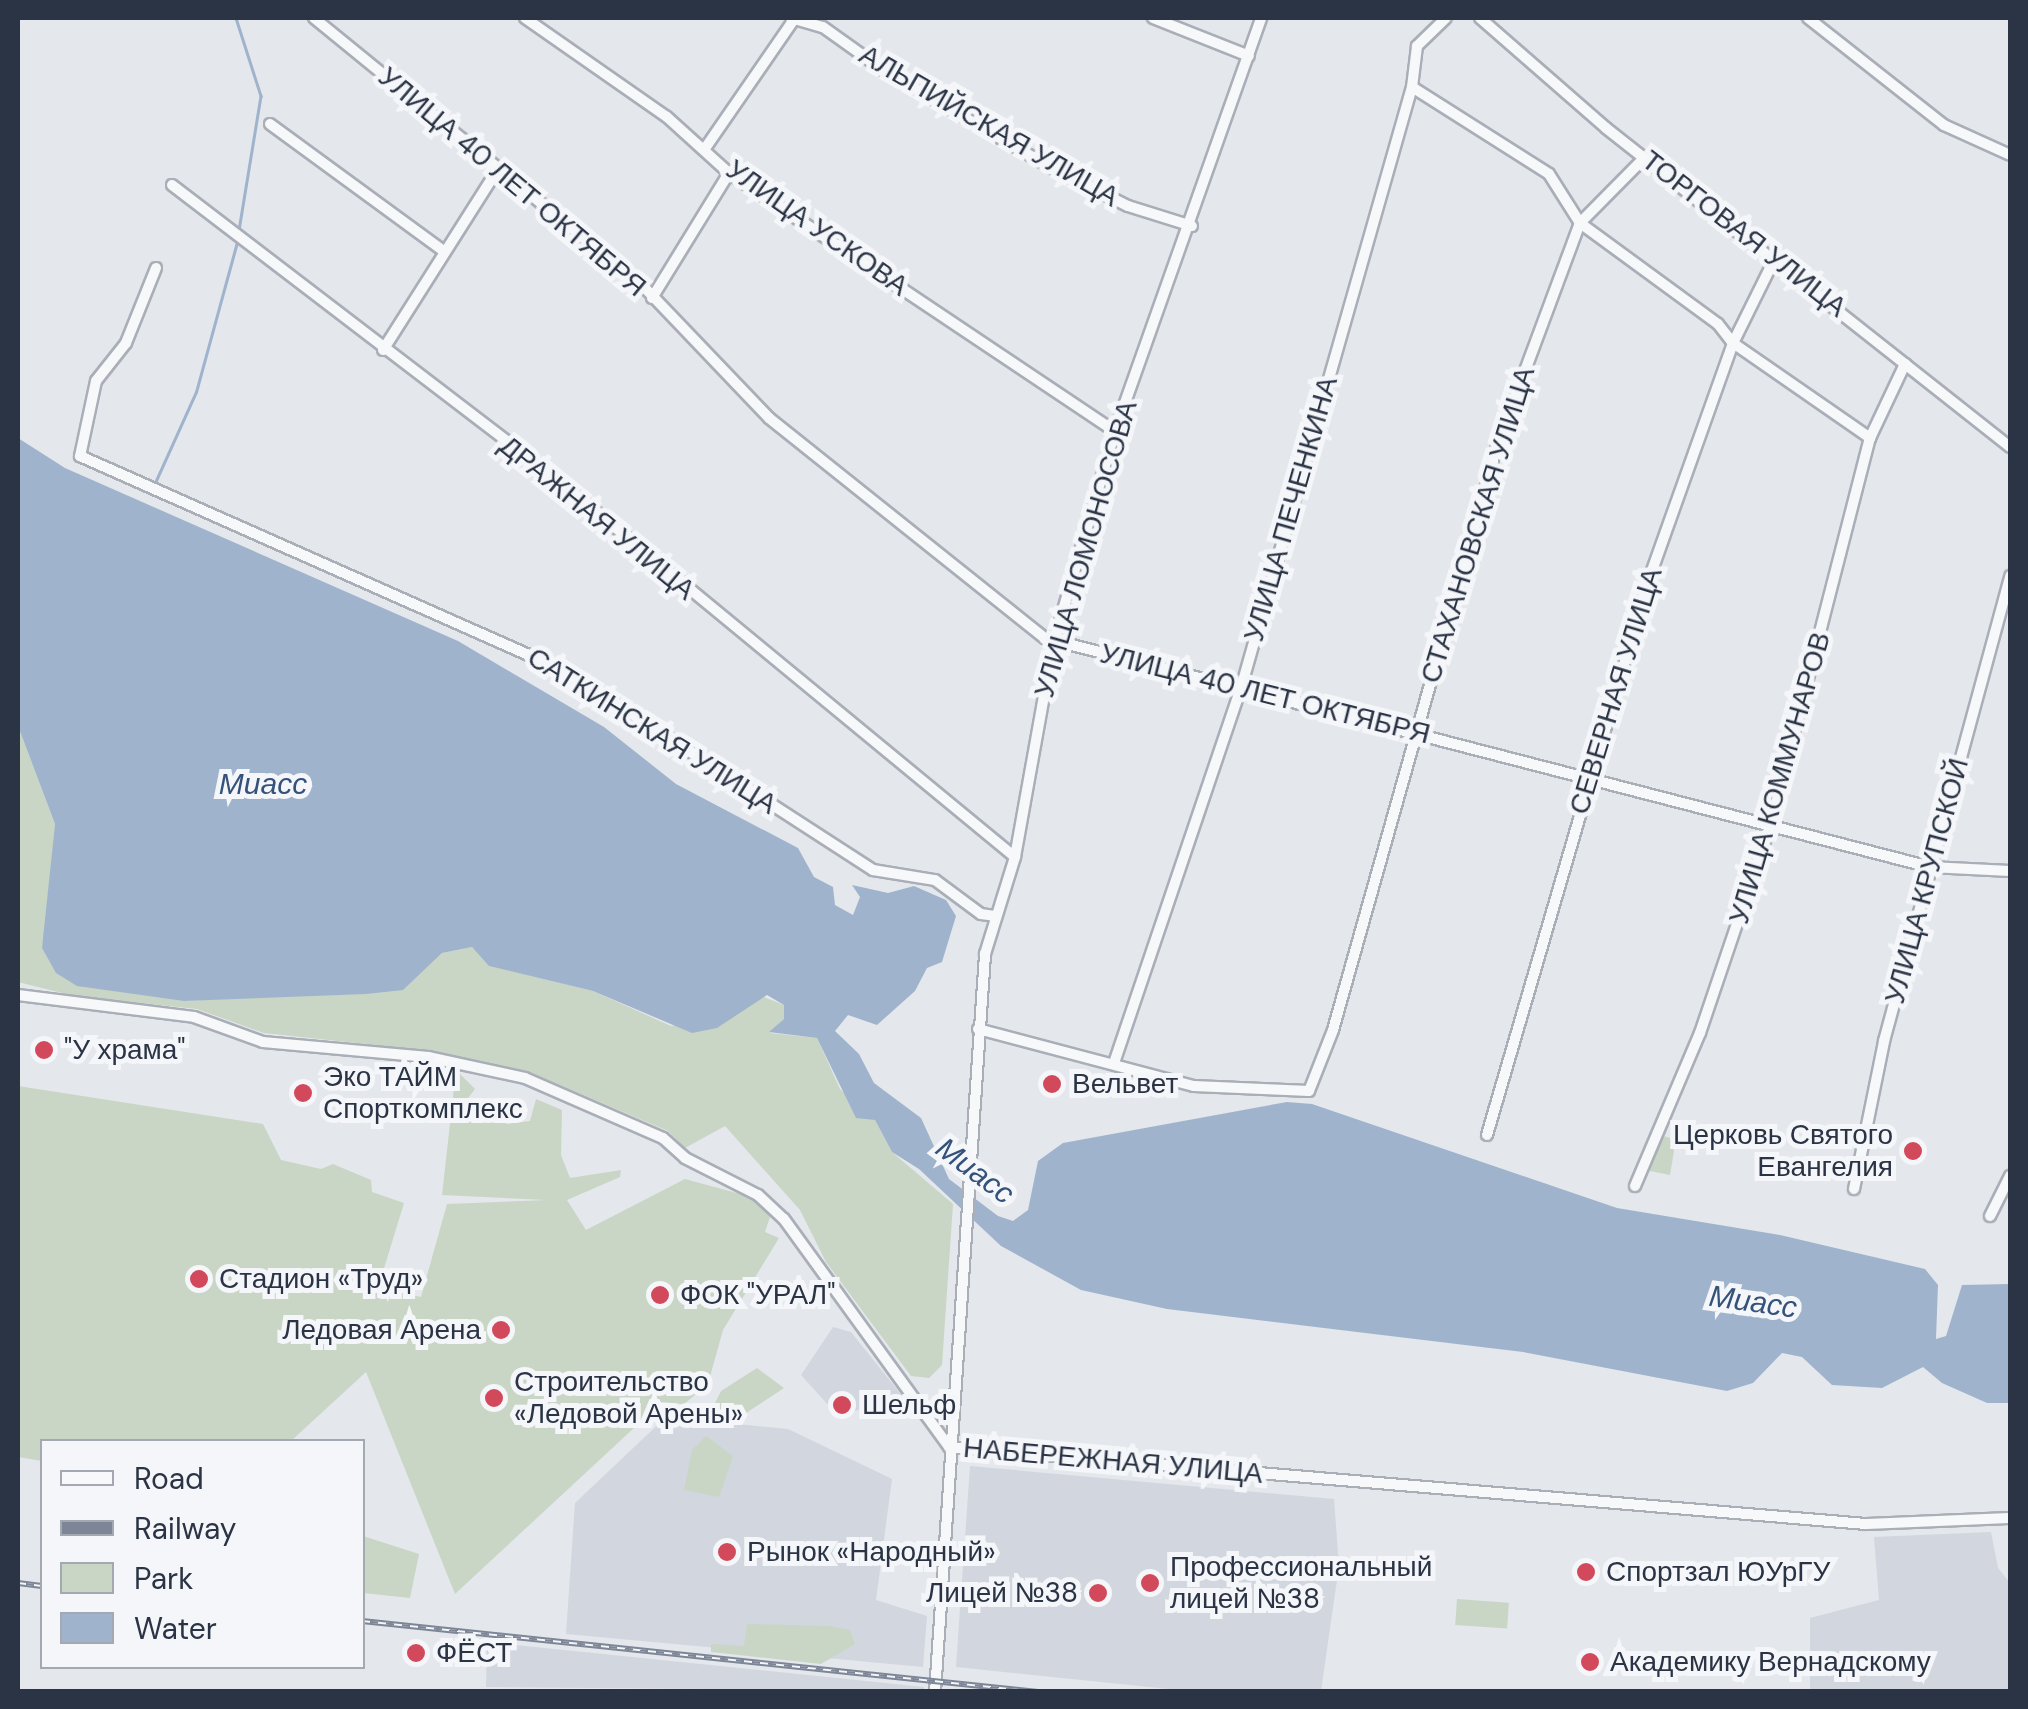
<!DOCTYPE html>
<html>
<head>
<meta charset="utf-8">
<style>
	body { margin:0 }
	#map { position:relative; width:2028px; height:1709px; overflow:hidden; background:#e4e7ec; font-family:"DM Sans",sans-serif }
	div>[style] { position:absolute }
	.built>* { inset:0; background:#d2d6de }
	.green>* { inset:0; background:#c9d6c5; transform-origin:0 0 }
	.water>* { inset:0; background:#9fb4cc }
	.stream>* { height:2.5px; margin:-1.25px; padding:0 1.25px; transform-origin:1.25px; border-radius:1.25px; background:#9fb4cc }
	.roads { filter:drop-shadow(2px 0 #a9aeb7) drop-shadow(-2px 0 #a9aeb7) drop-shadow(0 2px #a9aeb7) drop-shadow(0 -2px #a9aeb7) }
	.minor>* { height:10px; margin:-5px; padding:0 5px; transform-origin:5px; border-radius:5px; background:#f7f8fa }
	.rail>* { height:6px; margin-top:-3px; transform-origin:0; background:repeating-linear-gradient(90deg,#f4f6f9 0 8px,#7d8696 0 16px); box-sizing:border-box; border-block:2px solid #7d8696 }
	.dots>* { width:28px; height:28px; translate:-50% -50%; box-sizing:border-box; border:5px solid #f4f6f9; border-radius:50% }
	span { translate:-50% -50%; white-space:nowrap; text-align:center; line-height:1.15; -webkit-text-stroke:10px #f4f6f9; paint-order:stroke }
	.street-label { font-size:28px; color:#2b3445 }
	.poi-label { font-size:28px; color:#2b3445 }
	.left { translate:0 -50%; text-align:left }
	.right { translate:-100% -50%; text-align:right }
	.water-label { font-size:30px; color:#34527a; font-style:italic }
	.frame { position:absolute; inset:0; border:20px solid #2b3445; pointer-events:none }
	.legend { position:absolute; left:40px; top:1439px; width:325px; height:230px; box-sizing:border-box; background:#f4f6f9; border:2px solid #a4a8b1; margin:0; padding:12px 18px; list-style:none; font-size:30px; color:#2b3445 }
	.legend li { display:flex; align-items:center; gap:20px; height:50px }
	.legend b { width:50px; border:2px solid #a4a8b1 }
</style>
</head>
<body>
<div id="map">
	<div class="built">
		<i style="clip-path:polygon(833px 1327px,851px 1332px,903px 1397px,838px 1416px,801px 1375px)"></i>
		<i style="clip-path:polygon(666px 1417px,788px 1429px,892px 1479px,876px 1600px,927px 1616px,923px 1667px,566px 1634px,575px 1503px)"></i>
		<i style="clip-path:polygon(970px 1466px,1334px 1499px,1339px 1566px,1321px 1691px,1188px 1691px,956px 1667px)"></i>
		<i style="clip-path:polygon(1991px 1532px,1998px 1568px,2010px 1583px,2010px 1691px,1810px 1691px,1810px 1618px,1879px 1600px,1874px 1537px)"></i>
		<i style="clip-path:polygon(487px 1642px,924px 1687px,924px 1691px,486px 1687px)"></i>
	</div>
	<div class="green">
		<i style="clip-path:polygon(18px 726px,55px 824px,50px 878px,184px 1001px,403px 989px,442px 953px,472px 947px,490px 966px,593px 991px,671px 1026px,738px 1013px,759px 995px,784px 1005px,784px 1019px,770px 1033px,817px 1038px,840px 1089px,875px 1120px,892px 1152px,953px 1204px,942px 1365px,929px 1378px,911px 1376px,826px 1262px,800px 1210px,725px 1126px,685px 1148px,668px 1131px,527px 1071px,430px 1051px,264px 1033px,197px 1009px,74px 996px,18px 982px)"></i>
		<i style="clip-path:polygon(456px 1070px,475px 1089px,465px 1102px,507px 1124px,530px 1121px,536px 1099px,562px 1110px,561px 1155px,570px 1178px,621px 1170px,620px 1177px,567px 1200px,586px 1230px,685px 1179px,755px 1198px,770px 1217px,765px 1232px,779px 1238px,723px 1330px,708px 1384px,684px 1404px,651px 1401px,648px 1415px,455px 1594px,366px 1372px,291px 1441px,42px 1442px,42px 1461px,18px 1457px,18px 1086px,263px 1124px,281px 1160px,321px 1169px,333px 1164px,371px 1180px,372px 1192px,404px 1203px,378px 1288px,421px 1297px,447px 1204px,547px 1200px,442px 1195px)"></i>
		<i style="clip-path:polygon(1660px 1135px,1670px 1138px,1674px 1151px,1670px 1175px,1645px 1170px)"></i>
		<i style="clip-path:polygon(757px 1368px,784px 1388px,746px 1413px,710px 1413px,721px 1391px)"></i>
		<i style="clip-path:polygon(706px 1436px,733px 1456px,719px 1497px,684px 1490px,692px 1450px)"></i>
		<i style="clip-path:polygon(363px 1536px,419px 1554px,410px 1598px,363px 1593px)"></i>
		<i style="left:1457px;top:1599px;width:52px;height:26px;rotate:4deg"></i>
		<i style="clip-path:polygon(747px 1624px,829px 1626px,850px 1630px,855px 1644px,821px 1664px,711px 1652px,711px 1644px,744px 1646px)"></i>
	</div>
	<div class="water">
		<i style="clip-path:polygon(18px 438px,65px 468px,458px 641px,604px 727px,676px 784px,798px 848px,814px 877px,833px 887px,835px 905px,853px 915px,860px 897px,852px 885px,888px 893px,914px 886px,946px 900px,956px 916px,942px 962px,927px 968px,915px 991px,877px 1025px,848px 1015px,835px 1031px,859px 1054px,874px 1083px,921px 1118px,949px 1179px,998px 1216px,1013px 1221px,1028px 1210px,1038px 1161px,1063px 1143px,1287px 1102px,1312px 1104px,1617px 1208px,1780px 1235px,1925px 1269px,1938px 1285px,1936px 1339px,1946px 1336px,1962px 1285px,2010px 1284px,2010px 1403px,1987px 1403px,1942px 1383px,1923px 1367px,1882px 1388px,1832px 1385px,1802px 1357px,1782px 1353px,1753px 1383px,1727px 1391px,1523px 1352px,1167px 1309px,1081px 1290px,1001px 1246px,919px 1169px,892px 1152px,875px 1120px,856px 1118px,817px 1038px,769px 1032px,784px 1019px,784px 1005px,767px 995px,717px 1028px,692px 1033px,593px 991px,489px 966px,472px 947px,442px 953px,403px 990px,366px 994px,184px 1001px,77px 986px,56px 973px,42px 948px,55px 824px,18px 726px)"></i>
	</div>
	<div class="stream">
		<i style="left:236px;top:18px;width:82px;rotate:72.2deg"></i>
		<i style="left:261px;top:96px;width:136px;rotate:99.3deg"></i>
		<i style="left:154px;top:485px;width:102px;rotate:-65.7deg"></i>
		<i style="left:196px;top:392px;width:160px;rotate:-74.7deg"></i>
	</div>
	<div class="roads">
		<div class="minor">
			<i style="left:314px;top:18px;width:424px;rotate:39.2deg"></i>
			<i style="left:643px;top:286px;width:182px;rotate:46.3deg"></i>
			<i style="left:769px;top:418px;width:353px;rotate:38.6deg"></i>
			<i style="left:1045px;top:638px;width:914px;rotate:14.51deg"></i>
			<i style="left:1930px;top:867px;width:80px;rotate:2.9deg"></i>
			<i style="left:525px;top:18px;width:173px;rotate:34.9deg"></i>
			<i style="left:667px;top:117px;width:84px;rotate:42.1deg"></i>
			<i style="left:729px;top:173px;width:464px;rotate:33.8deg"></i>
			<i style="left:791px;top:18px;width:33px;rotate:16deg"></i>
			<i style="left:823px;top:27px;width:77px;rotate:35.5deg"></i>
			<i style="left:886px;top:72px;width:190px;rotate:30.1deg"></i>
			<i style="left:1050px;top:167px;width:87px;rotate:26.6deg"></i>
			<i style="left:1128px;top:206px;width:67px;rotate:17.4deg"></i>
			<i style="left:1153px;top:18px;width:103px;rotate:21.6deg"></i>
			<i style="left:1480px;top:18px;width:167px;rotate:41.1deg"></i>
			<i style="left:1606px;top:128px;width:515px;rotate:38.29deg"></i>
			<i style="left:1808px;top:18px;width:173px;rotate:38.2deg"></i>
			<i style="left:1944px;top:125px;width:72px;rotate:24.4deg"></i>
			<i style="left:1412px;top:87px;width:162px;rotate:32.4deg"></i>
			<i style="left:1549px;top:174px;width:58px;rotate:57.7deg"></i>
			<i style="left:1580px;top:223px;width:171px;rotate:36.2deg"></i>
			<i style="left:1718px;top:324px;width:24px;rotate:52deg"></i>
			<i style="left:1733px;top:343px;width:167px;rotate:34.7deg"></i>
			<i style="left:270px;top:124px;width:213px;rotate:36.2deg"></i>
			<i style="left:706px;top:147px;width:157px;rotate:-55.4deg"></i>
			<i style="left:172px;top:185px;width:481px;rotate:37.4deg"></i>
			<i style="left:554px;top:477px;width:597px;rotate:39.5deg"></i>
			<i style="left:156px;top:268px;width:81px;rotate:111.8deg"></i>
			<i style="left:126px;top:343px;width:48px;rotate:128.3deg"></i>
			<i style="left:96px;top:381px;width:77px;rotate:102deg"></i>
			<i style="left:80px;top:456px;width:533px;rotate:23.92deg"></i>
			<i style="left:567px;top:672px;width:364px;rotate:32.9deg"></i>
			<i style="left:873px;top:870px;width:63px;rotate:9.2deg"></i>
			<i style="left:935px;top:880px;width:57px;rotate:36.5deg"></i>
			<i style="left:981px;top:914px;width:15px;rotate:8deg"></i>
			<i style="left:652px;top:298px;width:147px;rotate:-58.4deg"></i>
			<i style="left:383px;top:350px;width:211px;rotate:-57.6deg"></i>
			<i style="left:18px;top:995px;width:177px;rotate:7.1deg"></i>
			<i style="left:194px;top:1017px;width:73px;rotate:19.9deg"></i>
			<i style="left:263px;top:1042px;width:166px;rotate:5.2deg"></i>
			<i style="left:428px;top:1057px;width:99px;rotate:12.2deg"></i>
			<i style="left:525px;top:1078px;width:150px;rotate:23.5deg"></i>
			<i style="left:663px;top:1138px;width:30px;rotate:42deg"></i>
			<i style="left:685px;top:1158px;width:82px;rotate:26.9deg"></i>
			<i style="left:758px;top:1195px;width:35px;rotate:43deg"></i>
			<i style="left:784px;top:1219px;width:281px;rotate:54.1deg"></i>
			<i style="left:949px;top:1447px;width:920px;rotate:4.8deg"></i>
			<i style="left:1866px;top:1524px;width:144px;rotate:-2.4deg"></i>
			<i style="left:978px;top:1029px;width:223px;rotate:14.8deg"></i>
			<i style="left:1194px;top:1086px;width:115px;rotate:2.5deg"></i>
			<i style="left:1309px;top:1091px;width:66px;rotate:-68.5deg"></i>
			<i style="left:1333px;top:1030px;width:607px;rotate:-74.31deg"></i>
			<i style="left:1497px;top:446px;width:238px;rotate:-69.6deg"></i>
			<i style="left:1580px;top:223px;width:91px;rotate:-45.4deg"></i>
			<i style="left:1114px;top:1063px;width:396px;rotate:-71.3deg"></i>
			<i style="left:1241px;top:688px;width:625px;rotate:-74.12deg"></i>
			<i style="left:1412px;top:87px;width:41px;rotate:-83deg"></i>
			<i style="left:1417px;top:46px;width:40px;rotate:-44deg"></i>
			<i style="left:1487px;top:1135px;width:579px;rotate:-73.76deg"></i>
			<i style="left:1649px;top:579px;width:251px;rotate:-70.4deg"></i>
			<i style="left:1733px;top:343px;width:95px;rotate:-63.7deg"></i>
			<i style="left:1635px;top:1186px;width:166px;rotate:-67deg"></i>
			<i style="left:1700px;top:1033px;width:222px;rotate:-71.3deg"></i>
			<i style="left:1771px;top:823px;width:398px;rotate:-75.6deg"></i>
			<i style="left:1870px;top:438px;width:82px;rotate:-64.7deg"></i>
			<i style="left:1854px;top:1189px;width:151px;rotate:-78.5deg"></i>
			<i style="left:1884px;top:1041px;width:482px;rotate:-74.8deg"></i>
			<i style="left:1990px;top:1216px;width:45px;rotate:-63.4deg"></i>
			<i style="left:935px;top:1692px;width:740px;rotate:-86.12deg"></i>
			<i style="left:985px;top:954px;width:102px;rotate:-72.8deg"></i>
			<i style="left:1015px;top:857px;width:219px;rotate:-79.8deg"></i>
			<i style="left:1054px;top:641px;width:219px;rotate:-73.8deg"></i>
			<i style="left:1115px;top:431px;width:438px;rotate:-70.5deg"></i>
		</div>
	</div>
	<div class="rail">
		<i style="left:18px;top:1583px;width:24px;rotate:7deg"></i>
		<i style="left:362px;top:1621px;width:680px;rotate:6deg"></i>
	</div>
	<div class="dots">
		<i style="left:44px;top:1050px;background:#d1495b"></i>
		<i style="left:1052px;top:1084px;background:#d1495b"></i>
		<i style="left:303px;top:1093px;background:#d1495b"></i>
		<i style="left:1913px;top:1151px;background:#d1495b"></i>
		<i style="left:199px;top:1279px;background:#d1495b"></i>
		<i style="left:660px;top:1295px;background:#d1495b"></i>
		<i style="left:501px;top:1330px;background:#d1495b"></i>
		<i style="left:494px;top:1398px;background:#d1495b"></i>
		<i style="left:842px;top:1405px;background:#d1495b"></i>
		<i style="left:727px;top:1552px;background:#d1495b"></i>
		<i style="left:1586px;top:1572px;background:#d1495b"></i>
		<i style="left:1150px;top:1583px;background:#d1495b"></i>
		<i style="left:1098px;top:1593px;background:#d1495b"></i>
		<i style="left:416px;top:1653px;background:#d1495b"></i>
		<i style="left:1590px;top:1662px;background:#d1495b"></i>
	</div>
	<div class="street-label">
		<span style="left:989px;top:126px;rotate:30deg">АЛЬПИЙСКАЯ УЛИЦА</span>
		<span style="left:512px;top:182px;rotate:40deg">УЛИЦА 40 ЛЕТ ОКТЯБРЯ</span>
		<span style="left:817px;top:228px;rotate:35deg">УЛИЦА УСКОВА</span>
		<span style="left:1744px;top:234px;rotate:38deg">ТОРГОВАЯ УЛИЦА</span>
		<span style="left:1291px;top:509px;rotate:-74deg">УЛИЦА ПЕЧЕНКИНА</span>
		<span style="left:597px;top:518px;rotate:39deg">ДРАЖНАЯ УЛИЦА</span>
		<span style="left:1478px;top:525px;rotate:-73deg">СТАХАНОВСКАЯ УЛИЦА</span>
		<span style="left:1086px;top:549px;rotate:-74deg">УЛИЦА ЛОМОНОСОВА</span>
		<span style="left:1616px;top:691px;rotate:-73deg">СЕВЕРНАЯ УЛИЦА</span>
		<span style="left:1265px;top:694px;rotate:14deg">УЛИЦА 40 ЛЕТ ОКТЯБРЯ</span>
		<span style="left:652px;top:731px;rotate:32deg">САТКИНСКАЯ УЛИЦА</span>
		<span style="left:1780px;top:778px;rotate:-74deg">УЛИЦА КОММУНАРОВ</span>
		<span style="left:1927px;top:881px;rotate:-75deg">УЛИЦА КРУПСКОЙ</span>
		<span style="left:1113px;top:1461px;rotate:5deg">НАБЕРЕЖНАЯ УЛИЦА</span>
	</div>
	<div class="poi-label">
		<span class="left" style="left:64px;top:1050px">"У храма"</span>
		<span class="left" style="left:323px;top:1093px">Эко ТАЙМ<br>Спорткомплекс</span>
		<span class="left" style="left:1072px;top:1084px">Вельвет</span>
		<span class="right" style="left:1893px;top:1151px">Церковь Святого<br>Евангелия</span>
		<span class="left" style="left:219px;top:1279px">Стадион «Труд»</span>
		<span class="left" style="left:680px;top:1295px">ФОК "УРАЛ"</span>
		<span class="right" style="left:481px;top:1330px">Ледовая Арена</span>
		<span class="left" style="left:514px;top:1398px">Строительство<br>«Ледовой Арены»</span>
		<span class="left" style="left:862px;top:1405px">Шельф</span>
		<span class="left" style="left:747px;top:1552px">Рынок «Народный»</span>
		<span class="left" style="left:1170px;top:1583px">Профессиональный<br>лицей №38</span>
		<span class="left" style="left:1606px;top:1572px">Спортзал ЮУрГУ</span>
		<span class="right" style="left:1078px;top:1593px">Лицей №38</span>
		<span class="left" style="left:436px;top:1653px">ФЁСТ</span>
		<span class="left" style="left:1610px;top:1662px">Академику Вернадскому</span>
	</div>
	<div class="water-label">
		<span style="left:263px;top:784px">Миасс</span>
		<span style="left:975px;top:1171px;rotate:37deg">Миасс</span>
		<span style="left:1753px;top:1302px;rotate:8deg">Миасс</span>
	</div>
	<div class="frame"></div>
	<ul class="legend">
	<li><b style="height:12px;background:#f7f8fa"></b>Road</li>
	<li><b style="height:12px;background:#7d8696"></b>Railway</li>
	<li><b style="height:28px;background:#c9d6c5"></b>Park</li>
	<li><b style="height:28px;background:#9fb4cc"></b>Water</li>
	</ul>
</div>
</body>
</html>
